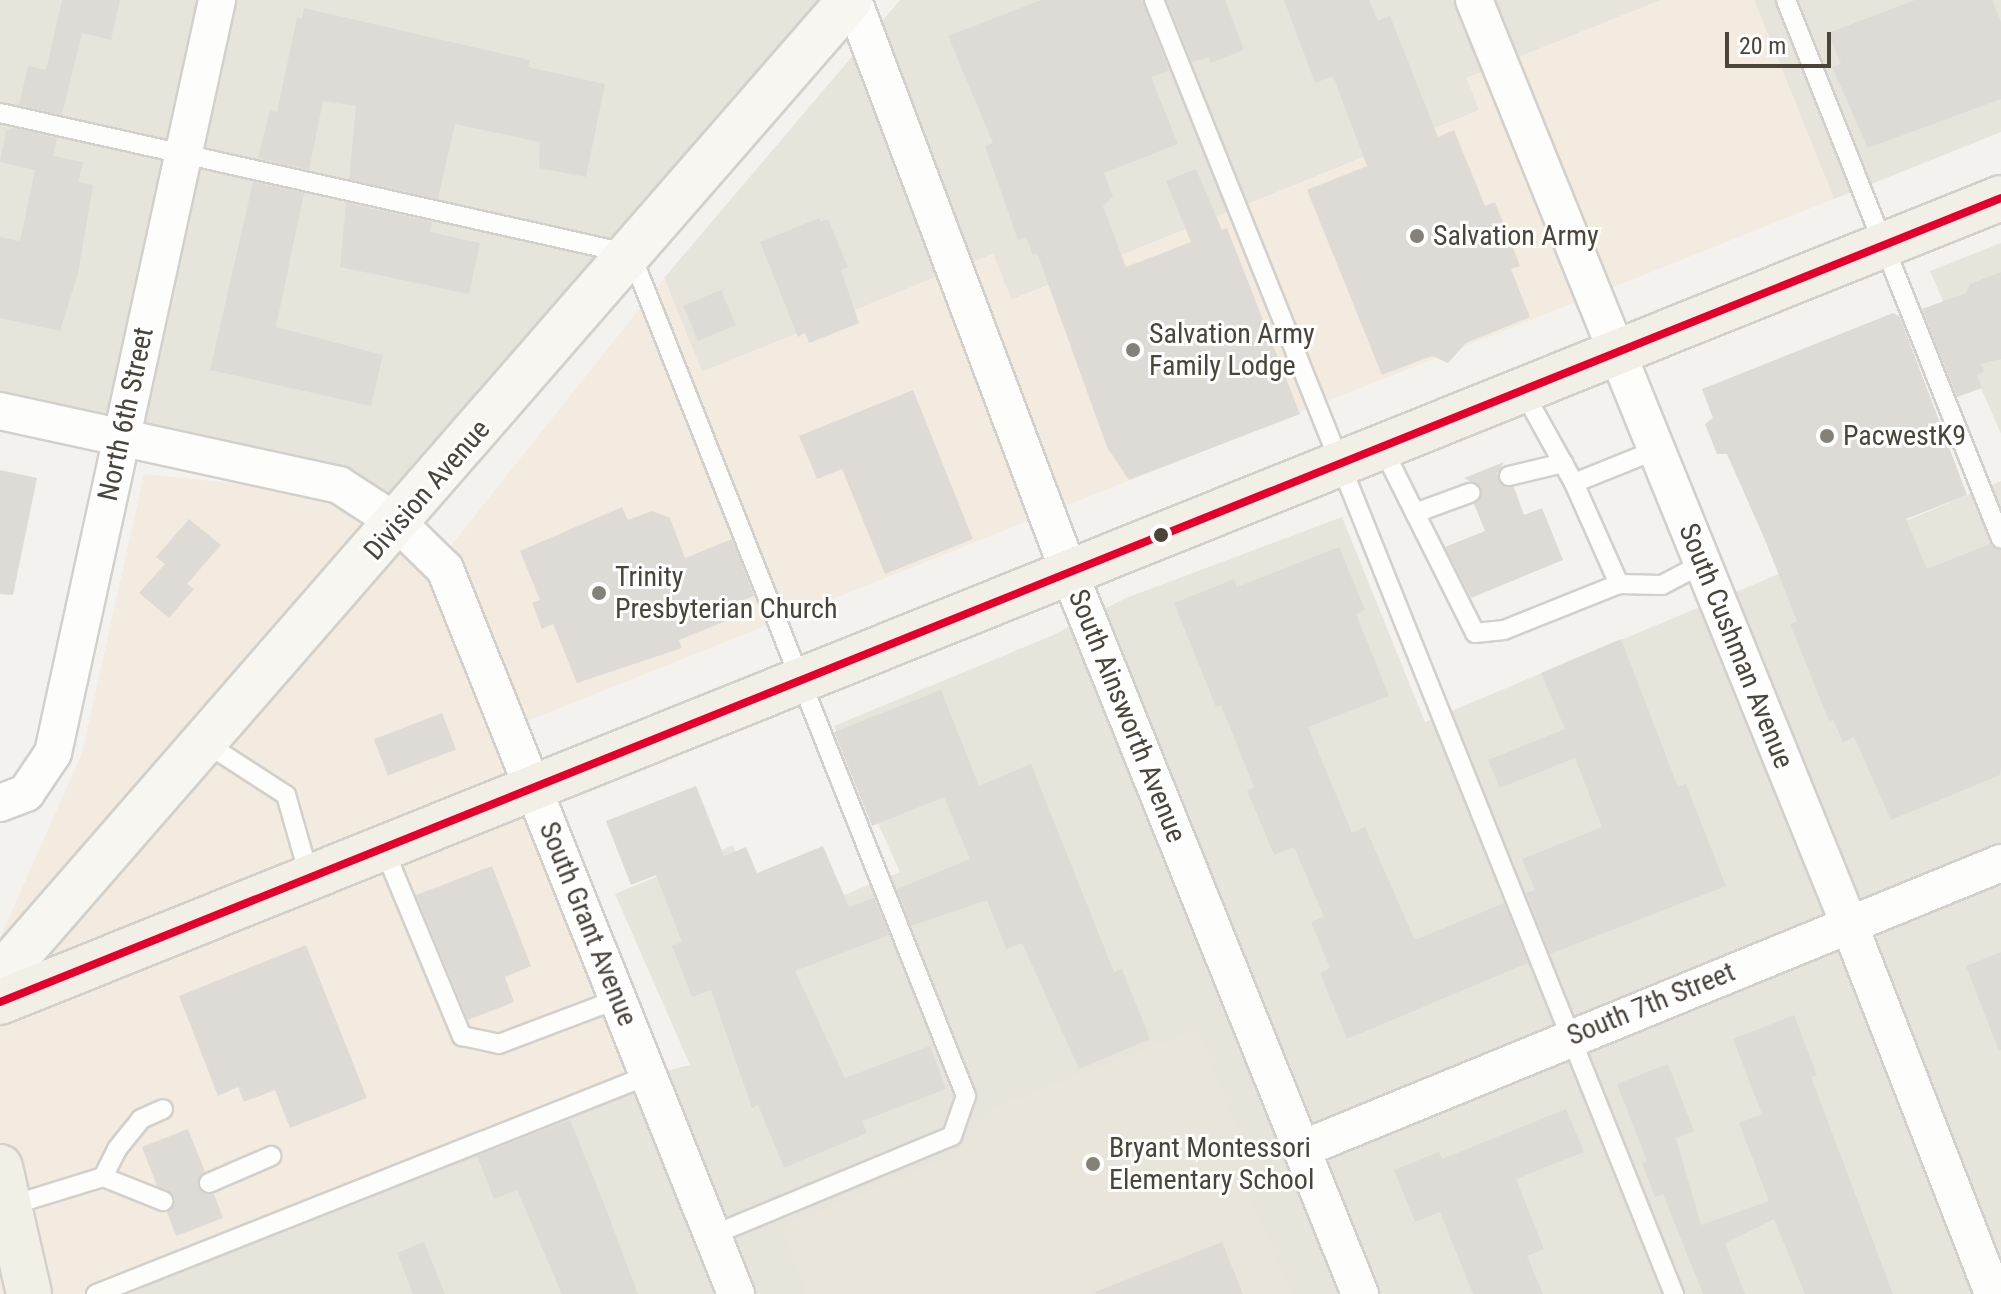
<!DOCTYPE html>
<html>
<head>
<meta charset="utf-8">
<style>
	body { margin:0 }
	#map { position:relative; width:2001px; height:1294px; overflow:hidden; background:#f4f2ee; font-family:"Roboto Condensed",sans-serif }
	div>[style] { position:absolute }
	.residential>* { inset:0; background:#e7e4dc }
	.commercial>* { inset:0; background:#f3ebdf }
	.education>* { inset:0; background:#eae5da }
	.building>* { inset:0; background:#dedbd6; transform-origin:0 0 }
	.roads { filter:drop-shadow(2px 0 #d2d0cb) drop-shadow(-2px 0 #d2d0cb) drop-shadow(0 2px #d2d0cb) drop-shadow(0 -2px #d2d0cb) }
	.service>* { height:18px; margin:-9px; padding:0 9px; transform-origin:9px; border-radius:9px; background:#fdfdfc }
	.minor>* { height:36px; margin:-18px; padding:0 18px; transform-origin:18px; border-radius:18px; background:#fdfdfc }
	.secondary>* { height:44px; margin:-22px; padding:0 22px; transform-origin:22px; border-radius:22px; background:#f7f6f1 }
	.primary>* { height:44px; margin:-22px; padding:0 22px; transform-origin:22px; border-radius:22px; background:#f2efe6 }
	.bus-1>* { height:8px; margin:-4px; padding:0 4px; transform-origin:4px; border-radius:4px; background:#e4002b }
	.dots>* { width:22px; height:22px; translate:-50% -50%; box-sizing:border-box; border:4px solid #fff; border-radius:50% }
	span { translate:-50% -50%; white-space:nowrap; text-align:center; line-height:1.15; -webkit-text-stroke:6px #fff; paint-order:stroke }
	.poi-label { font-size:28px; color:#4b4439 }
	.left { translate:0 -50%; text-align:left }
	.street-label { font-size:28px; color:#4b4439 }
	.scale { position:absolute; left:1725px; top:32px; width:106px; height:36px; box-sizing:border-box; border:4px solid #4b4439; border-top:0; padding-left:10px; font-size:24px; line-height:28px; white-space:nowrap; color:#4b4439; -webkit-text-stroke:6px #fff; paint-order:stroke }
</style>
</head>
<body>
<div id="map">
	<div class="residential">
		<i style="clip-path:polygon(0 0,845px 0,417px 502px,0 403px)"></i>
		<i style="clip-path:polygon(900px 0,1661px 0,1467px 78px,1480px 110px,1011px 300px,993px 254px,702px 372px,664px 278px)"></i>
		<i style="clip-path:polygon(1754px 0,2001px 0,2001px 132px,1834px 199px)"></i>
		<i style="clip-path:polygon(2001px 243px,2001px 434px,1930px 271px)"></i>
		<i style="clip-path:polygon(2001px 481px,2001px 1294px,96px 1294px,649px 1075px,690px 1065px,615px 894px,733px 845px,764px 928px,900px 872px,834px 726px,1051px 636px,1126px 598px,1342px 517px,1425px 722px)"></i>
	</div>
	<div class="commercial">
		<i style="clip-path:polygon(1661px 0,1754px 0,1834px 199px,510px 728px,649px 1075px,96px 1294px,0 1294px,0 938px,82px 753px,144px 474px,417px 502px,441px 558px,664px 278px,702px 372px,993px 254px,1012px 300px,1479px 111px,1467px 78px)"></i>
	</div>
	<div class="education">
		<i style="clip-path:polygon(1197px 1029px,1255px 1173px,1243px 1179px,1292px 1294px,807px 1294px,781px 1227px,952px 1157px,996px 1108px)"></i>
	</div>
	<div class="building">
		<i style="clip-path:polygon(62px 0,120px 0,111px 40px,82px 33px,62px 115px,19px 105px,28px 66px,46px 70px)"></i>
		<i style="clip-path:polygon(1041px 0,1142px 0,1169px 71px,1151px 77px,1178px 144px,1104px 173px,1113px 196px,1103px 206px,1126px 267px,1191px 242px,1166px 181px,1196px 169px,1222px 230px,1227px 228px,1300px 414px,1129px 480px,1107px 447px,1037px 253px,1033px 255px,1026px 237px,1018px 240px,985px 146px,993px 143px,948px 36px)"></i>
		<i style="clip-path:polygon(1167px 0,1225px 0,1244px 50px,1211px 63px,1209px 57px,1192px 62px)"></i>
		<i style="clip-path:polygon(1284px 0,1369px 0,1378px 21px,1390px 16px,1438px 137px,1454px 130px,1485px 206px,1495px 202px,1520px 266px,1511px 269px,1530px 317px,1466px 343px,1448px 363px,1432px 356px,1382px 375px,1307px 190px,1367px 166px,1333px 76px,1315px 83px)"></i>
		<i style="clip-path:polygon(1915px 0,1992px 0,2001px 22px,2001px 99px,1868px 148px,1832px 67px,1841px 64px,1828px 33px)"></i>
		<i style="clip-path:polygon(304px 8px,530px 60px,528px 67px,605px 84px,586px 177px,539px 168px,540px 142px,455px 124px,438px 199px,349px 179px,356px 106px,323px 101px,309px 170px,258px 158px,270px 110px,277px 112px,297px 17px,302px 19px)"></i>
		<i style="clip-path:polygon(14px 128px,57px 138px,53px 156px,83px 162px,78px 182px,93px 185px,78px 273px,60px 331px,0 318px,0 237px,20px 241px,35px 170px,0 162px,6px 131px)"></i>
		<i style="clip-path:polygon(253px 182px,304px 193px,276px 327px,383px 355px,371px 406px,210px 370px)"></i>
		<i style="clip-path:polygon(346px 203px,432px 222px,430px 232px,480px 243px,469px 294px,340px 267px)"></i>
		<i style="clip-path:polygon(819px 218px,821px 222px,828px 219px,848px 267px,841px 270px,859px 323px,809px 343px,805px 333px,798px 337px,760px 242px)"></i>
		<i style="clip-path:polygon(2001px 272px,2001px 359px,1981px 364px,1984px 372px,1977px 375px,1982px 388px,1957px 397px,1922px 309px,1966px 293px,1970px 284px)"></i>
		<i style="left:721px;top:290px;width:38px;height:41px;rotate:67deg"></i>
		<i style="clip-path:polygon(1893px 313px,1900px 317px,1967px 495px,1906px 519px,1927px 569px,1990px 544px,2001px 551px,2001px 767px,2000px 775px,1891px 820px,1854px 737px,1843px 742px,1833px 720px,1829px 721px,1790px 624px,1797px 621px,1765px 540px,1727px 454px,1717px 454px,1705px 424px,1713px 418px,1702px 389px)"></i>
		<i style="clip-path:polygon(913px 390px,973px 539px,885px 574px,842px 469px,817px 479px,799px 436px)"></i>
		<i style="clip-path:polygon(1504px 462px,1497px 473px,1500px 484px,1514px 487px,1524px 515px,1542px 508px,1563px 560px,1471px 598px,1445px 547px,1485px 531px,1474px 504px,1481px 488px,1464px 478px)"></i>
		<i style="clip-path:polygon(0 470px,37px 478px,13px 595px,0 594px)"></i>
		<i style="clip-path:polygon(622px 507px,628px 520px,652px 511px,670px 518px,685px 558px,732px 539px,754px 596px,738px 602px,743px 614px,679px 640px,682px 648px,577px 683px,553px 624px,542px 629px,532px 603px,540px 600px,520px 551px)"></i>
		<i style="clip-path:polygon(189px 519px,221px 545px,187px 584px,194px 589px,169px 618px,139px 593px,165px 564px,156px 557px)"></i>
		<i style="clip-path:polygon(1339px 547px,1365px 610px,1356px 614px,1389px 696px,1308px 727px,1352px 833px,1365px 827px,1415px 940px,1504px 903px,1528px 963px,1347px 1039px,1320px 973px,1330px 968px,1311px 922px,1324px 917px,1294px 847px,1274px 855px,1247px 790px,1254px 787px,1221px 705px,1216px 707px,1174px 603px,1234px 579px,1237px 587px)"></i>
		<i style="clip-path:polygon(1621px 639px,1678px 787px,1686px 784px,1726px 886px,1550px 954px,1526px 893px,1535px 890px,1522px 859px,1602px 827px,1575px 758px,1500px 788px,1488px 760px,1565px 729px,1541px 673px)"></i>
		<i style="clip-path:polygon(941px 690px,979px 786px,1031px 764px,1114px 972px,1122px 969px,1150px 1039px,1079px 1069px,1022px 943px,1006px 949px,987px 900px,911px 926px,897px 889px,970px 859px,944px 797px,872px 826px,834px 732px)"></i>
		<i style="left:442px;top:713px;width:39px;height:73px;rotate:69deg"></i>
		<i style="clip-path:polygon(696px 786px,724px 856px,746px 847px,757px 873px,823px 846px,849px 907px,874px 898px,889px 935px,795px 971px,845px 1078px,930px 1046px,946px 1089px,862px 1121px,867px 1133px,784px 1168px,758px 1105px,752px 1108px,711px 990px,692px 997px,672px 946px,682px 942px,656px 875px,631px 885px,606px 821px)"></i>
		<i style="clip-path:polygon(492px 866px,531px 966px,505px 977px,514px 1002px,468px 1020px,416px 895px)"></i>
		<i style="clip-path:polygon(306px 945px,367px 1098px,290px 1128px,275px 1090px,244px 1102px,238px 1087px,218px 1096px,179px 996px)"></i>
		<i style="clip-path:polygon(2001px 952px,2001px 1050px,1999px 1051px,1966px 966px)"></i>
		<i style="clip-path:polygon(1794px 1015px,1817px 1075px,1811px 1077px,1893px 1294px,1805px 1294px,1774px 1219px,1725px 1243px,1745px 1294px,1703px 1294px,1663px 1194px,1655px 1197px,1642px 1163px,1647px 1161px,1617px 1084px,1668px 1064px,1694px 1131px,1676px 1138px,1701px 1225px,1769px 1201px,1739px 1123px,1762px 1114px,1733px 1039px)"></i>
		<i style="clip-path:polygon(1566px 1109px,1584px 1152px,1516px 1179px,1544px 1249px,1527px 1256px,1543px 1294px,1473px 1294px,1440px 1212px,1415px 1222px,1394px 1170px,1439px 1152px,1442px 1159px)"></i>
		<i style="clip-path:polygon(570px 1120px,603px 1201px,638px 1294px,562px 1294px,517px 1190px,494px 1199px,477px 1156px)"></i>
		<i style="clip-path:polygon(188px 1129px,205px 1172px,198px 1187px,214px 1194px,223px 1218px,176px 1236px,167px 1212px,175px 1199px,157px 1186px,142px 1147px)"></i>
		<i style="clip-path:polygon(424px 1242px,445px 1294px,413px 1294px,397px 1253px)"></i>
		<i style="clip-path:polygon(1222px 1242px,1243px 1294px,1096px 1294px,1095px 1292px)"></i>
	</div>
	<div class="roads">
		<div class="service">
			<i style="left:1154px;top:0;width:1395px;rotate:68.11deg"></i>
			<i style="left:1786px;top:0;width:580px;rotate:68.25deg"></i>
			<i style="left:0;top:113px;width:647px;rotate:12.6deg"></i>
			<i style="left:631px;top:254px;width:906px;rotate:68.3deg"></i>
			<i style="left:966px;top:1096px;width:42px;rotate:109.3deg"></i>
			<i style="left:952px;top:1136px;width:259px;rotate:157.5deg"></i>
			<i style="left:1523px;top:391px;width:105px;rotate:61deg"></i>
			<i style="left:1574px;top:483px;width:88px;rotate:-21.9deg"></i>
			<i style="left:1382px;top:447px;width:208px;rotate:63.4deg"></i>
			<i style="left:1475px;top:633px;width:29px;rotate:-6deg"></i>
			<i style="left:1504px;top:630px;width:124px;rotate:-21.8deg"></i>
			<i style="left:1619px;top:584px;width:43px;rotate:1.3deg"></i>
			<i style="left:1662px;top:585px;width:45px;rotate:-27.7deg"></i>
			<i style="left:1509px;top:476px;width:56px;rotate:-13.5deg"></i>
			<i style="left:1574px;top:483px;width:111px;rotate:66deg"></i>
			<i style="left:1415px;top:513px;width:59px;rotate:-20deg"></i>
			<i style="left:204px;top:742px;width:98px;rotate:32.9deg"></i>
			<i style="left:286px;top:795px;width:83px;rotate:74deg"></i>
			<i style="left:384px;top:849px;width:203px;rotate:67.4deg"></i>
			<i style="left:462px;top:1036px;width:38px;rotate:12deg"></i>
			<i style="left:499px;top:1044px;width:127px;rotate:-20.7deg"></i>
			<i style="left:103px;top:1177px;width:65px;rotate:21.8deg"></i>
			<i style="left:209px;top:1183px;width:68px;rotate:-23.5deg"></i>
			<i style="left:9px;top:1206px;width:98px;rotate:-17.1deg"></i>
			<i style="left:103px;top:1177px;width:31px;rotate:-63deg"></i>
			<i style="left:117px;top:1149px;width:38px;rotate:-51deg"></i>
			<i style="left:141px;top:1119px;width:24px;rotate:-24deg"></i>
			<i style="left:96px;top:1294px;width:595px;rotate:-21.6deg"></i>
		</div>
		<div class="minor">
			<i style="left:853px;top:0;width:615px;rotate:69.32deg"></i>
			<i style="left:1070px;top:575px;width:775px;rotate:68.03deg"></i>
			<i style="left:1474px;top:0;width:997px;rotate:67.91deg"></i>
			<i style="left:1849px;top:924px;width:397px;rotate:68.7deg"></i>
			<i style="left:0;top:411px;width:347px;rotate:12.3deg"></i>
			<i style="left:339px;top:485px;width:72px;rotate:33deg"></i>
			<i style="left:399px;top:524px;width:64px;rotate:44.4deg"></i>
			<i style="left:445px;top:569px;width:781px;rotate:68.13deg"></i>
			<i style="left:0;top:803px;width:28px;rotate:-21deg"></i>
			<i style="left:26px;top:793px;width:48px;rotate:-56deg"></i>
			<i style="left:53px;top:753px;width:771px;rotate:-77.71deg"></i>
			<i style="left:1302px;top:1149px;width:755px;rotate:-22.25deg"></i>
		</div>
		<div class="secondary">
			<i style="left:0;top:976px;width:1294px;rotate:-48.95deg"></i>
		</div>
		<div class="primary">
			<i style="left:0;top:1002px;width:2156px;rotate:-21.89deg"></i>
			<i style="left:0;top:1167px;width:130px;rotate:77.1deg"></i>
		</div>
	</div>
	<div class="bus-1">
		<i style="left:0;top:1002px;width:2156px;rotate:-21.89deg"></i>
	</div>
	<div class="dots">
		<i style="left:1417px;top:236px;background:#868178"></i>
		<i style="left:1133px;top:350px;background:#868178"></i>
		<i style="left:1827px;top:436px;background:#868178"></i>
		<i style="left:1161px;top:535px;background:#4b4439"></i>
		<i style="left:599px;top:593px;background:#868178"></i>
		<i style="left:1093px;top:1164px;background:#868178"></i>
	</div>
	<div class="poi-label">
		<span class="left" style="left:1433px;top:236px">Salvation Army</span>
		<span class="left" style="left:1149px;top:350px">Salvation Army<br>Family Lodge</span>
		<span class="left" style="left:1843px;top:436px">PacwestK9</span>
		<span class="left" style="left:615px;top:593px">Trinity<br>Presbyterian Church</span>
		<span class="left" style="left:1109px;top:1164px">Bryant Montessori<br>Elementary School</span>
	</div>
	<div class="street-label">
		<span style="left:126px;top:414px;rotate:-78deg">North 6th Street</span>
		<span style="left:427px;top:490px;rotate:-49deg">Division Avenue</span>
		<span style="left:1736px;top:646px;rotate:68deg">South Cushman Avenue</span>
		<span style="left:1127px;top:716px;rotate:68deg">South Ainsworth Avenue</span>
		<span style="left:588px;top:924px;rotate:68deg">South Grant Avenue</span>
		<span style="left:1651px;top:1004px;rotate:-22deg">South 7th Street</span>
	</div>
	<div class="scale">20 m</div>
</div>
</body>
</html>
